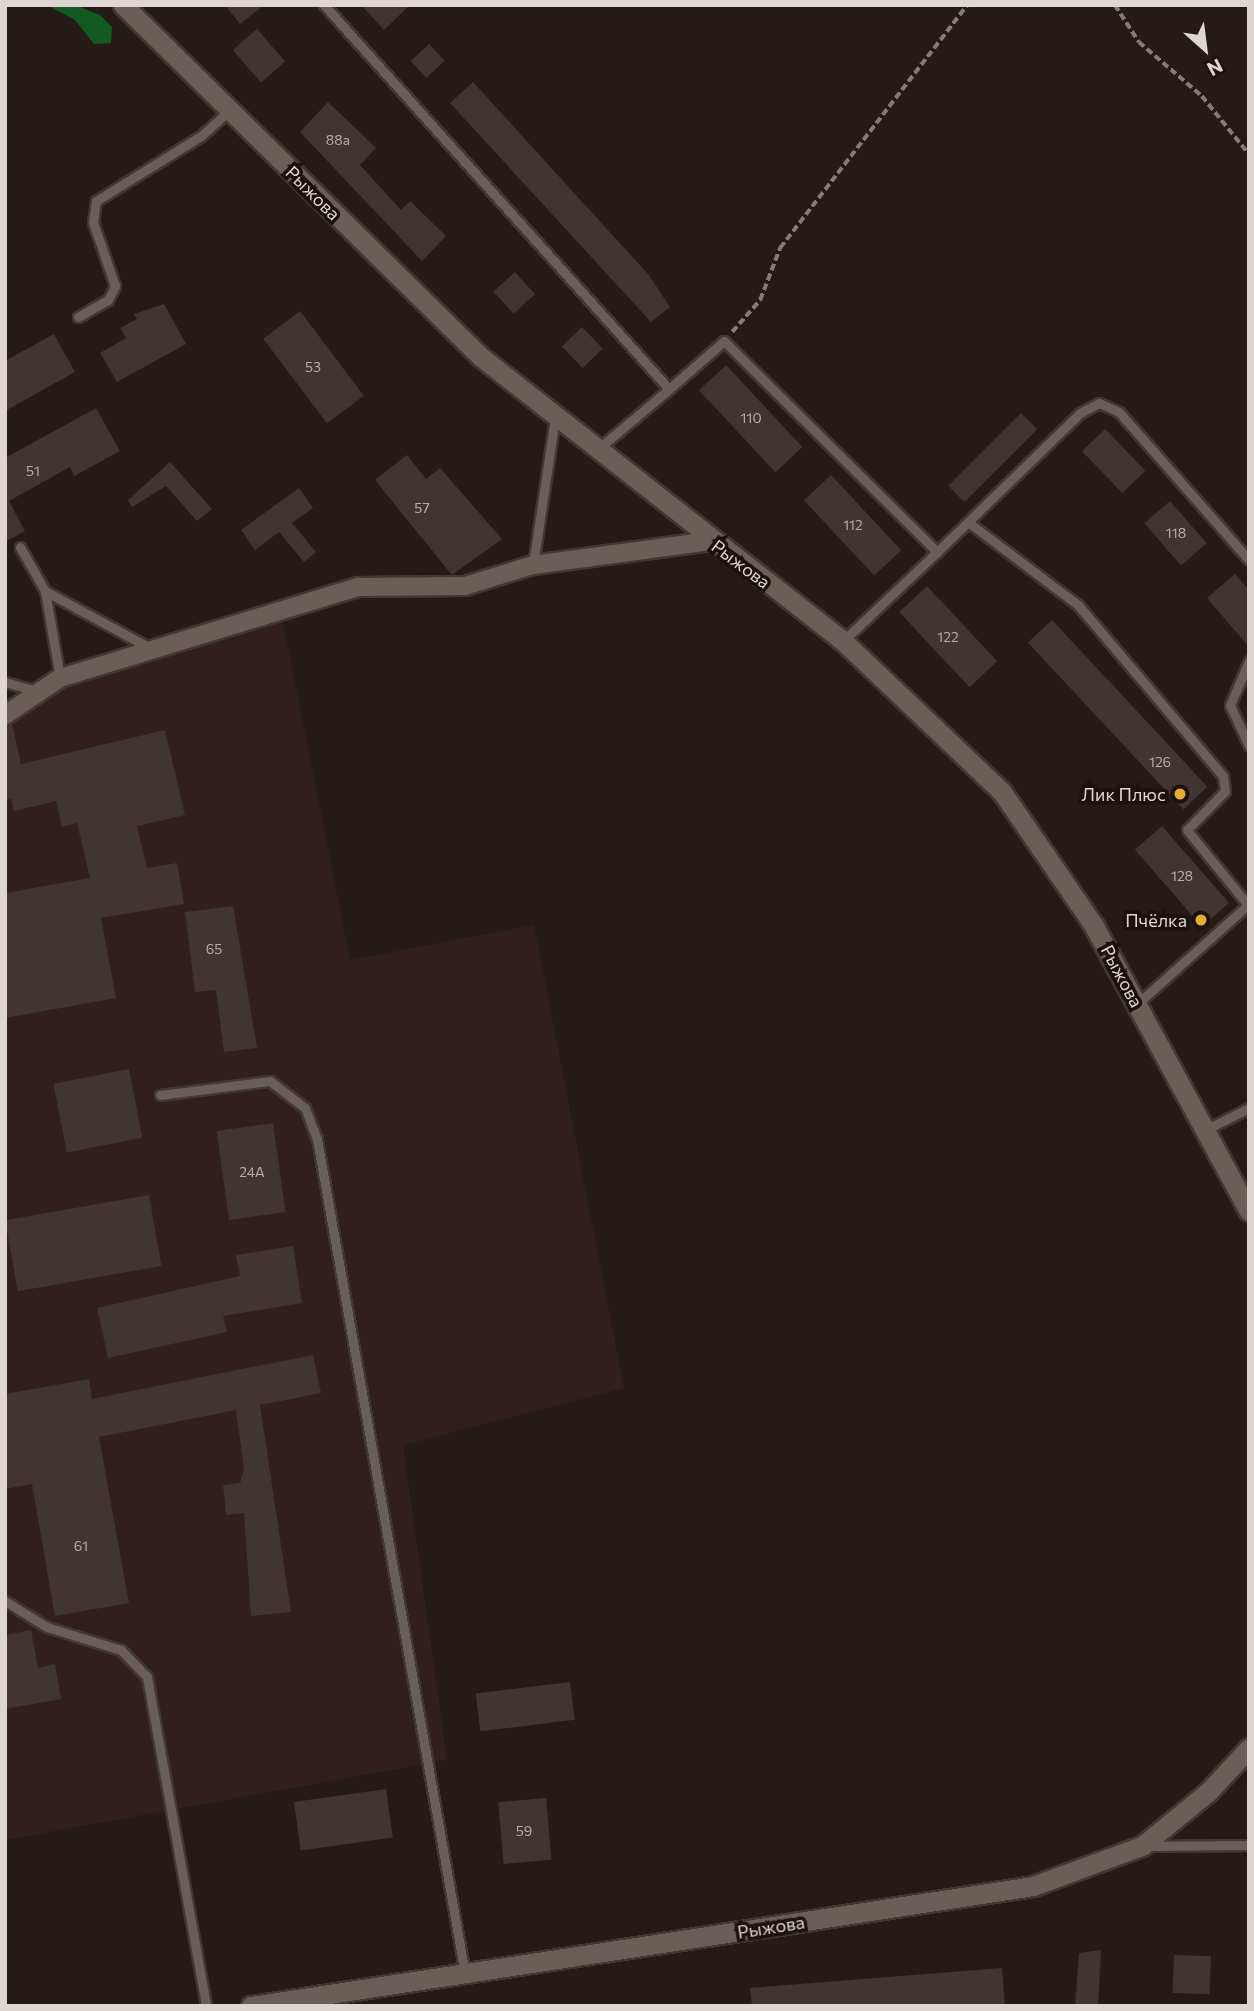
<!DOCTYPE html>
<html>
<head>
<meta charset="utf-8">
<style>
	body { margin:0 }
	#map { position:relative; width:1254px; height:2011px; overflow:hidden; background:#251b16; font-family:Commissioner,sans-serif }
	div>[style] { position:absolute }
	.industrial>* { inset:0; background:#321f1d }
	.forest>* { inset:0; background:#125a21 }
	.building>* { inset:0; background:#403530; transform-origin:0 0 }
	.path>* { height:3.5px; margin-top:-1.75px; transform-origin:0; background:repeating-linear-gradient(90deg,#847c78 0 7px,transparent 0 10.5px) }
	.roads { filter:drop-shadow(2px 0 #403835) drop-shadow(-2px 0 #403835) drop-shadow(0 2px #403835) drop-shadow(0 -2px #403835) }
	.service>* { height:9px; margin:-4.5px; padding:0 4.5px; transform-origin:4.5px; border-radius:4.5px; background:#6a5e59 }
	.minor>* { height:18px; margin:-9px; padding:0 9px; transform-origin:9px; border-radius:9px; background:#6a5e59 }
	.tertiary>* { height:19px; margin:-9.5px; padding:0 9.5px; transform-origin:9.5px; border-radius:9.5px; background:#6a5e59 }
	.dots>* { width:19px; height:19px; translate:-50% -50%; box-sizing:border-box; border:4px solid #1b120d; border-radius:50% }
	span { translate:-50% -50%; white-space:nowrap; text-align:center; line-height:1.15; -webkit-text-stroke:7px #1b120d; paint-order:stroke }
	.number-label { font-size:14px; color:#b6aeaa }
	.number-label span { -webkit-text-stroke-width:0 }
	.street-label { font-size:18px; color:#ddd6d3 }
	.poi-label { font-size:18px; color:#ddd6d3 }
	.right { translate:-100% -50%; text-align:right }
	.frame { position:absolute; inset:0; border:7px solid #ddd6d3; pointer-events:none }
	.north { position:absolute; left:1170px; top:14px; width:70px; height:70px; -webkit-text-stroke:5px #1b120d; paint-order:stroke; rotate:152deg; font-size:19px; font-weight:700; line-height:28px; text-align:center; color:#ddd6d3 }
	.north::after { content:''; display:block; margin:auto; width:24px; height:32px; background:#ddd6d3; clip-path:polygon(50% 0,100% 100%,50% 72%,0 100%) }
</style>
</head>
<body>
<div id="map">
	<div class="industrial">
		<i style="clip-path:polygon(283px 622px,350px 960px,534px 925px,624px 1388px,403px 1445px,447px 1760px,5px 1840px,5px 726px,65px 687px)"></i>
	</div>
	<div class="forest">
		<i style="clip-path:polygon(47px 5px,75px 5px,100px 15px,112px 27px,111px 43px,94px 44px,75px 20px)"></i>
	</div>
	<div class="building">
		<i style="clip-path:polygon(225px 5px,264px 5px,240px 24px)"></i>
		<i style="clip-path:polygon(361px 5px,410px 5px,384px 30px)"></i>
		<i style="left:257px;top:29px;width:43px;height:32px;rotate:49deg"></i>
		<i style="left:429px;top:44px;width:23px;height:25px;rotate:47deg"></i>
		<i style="clip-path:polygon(473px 82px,648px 274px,670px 307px,651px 322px,450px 103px)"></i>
		<i style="clip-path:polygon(328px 102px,376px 148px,360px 165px,401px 210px,410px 201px,446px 236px,422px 261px,300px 132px)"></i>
		<i style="left:515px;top:272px;width:30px;height:29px;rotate:48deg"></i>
		<i style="clip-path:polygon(164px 304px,186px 344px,117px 382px,100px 353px,126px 338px,120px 328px,137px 319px,134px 314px)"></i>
		<i style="left:300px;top:311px;width:106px;height:46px;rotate:53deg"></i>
		<i style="left:582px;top:327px;width:30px;height:28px;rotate:46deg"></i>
		<i style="clip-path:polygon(54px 334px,75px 372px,5px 411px,5px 361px)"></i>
		<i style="left:726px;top:365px;width:112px;height:37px;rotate:47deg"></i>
		<i style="clip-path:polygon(96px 408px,120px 451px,74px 476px,70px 467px,9px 501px,25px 531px,5px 542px,5px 458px)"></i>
		<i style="left:1021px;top:413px;width:23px;height:103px;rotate:45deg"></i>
		<i style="left:1105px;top:429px;width:58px;height:32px;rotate:46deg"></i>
		<i style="clip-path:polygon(407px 455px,426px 479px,440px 468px,502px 539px,452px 575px,375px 480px)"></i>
		<i style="clip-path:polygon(170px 462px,212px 509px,197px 521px,166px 486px,132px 507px,128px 500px)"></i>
		<i style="left:831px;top:475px;width:103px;height:37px;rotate:47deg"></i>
		<i style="clip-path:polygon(299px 488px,313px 508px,292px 523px,316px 552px,304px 562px,279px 532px,255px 550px,241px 530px)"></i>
		<i style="left:1170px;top:501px;width:56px;height:34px;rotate:49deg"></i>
		<i style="clip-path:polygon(1235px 574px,1249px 590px,1249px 647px,1207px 598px)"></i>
		<i style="left:927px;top:586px;width:103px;height:38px;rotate:47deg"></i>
		<i style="left:1052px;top:620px;width:228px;height:33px;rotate:47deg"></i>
		<i style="clip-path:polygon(12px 724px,21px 764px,165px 730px,185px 815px,137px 826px,147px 868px,177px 863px,184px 904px,101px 918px,116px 998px,5px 1018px,5px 893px,90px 878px,77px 823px,62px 827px,56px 801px,14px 811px,11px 799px,5px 800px,5px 726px)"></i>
		<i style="left:1162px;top:826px;width:102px;height:36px;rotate:49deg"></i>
		<i style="clip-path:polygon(233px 906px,257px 1048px,224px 1052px,216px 990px,195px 992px,185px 912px)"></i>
		<i style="left:129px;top:1069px;width:70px;height:77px;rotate:79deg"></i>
		<i style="left:273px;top:1123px;width:90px;height:57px;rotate:82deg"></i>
		<i style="left:149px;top:1195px;width:72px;height:146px;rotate:80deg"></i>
		<i style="clip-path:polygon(293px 1246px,302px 1303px,223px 1316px,227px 1332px,108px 1358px,97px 1308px,240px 1276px,236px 1255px)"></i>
		<i style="clip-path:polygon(313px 1355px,321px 1393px,260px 1405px,291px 1612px,251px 1616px,244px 1513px,226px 1515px,223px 1485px,240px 1483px,244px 1470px,236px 1410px,99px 1437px,129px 1603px,55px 1616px,32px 1484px,5px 1489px,5px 1394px,89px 1379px,92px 1399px)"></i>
		<i style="clip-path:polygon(31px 1630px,38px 1668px,55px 1664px,61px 1699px,5px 1709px,5px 1635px)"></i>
		<i style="left:570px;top:1682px;width:38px;height:95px;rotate:83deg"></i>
		<i style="left:386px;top:1789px;width:49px;height:93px;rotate:82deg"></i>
		<i style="left:546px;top:1798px;width:62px;height:48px;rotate:85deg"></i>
		<i style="clip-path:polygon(1101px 1950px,1098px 2006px,1075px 2006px,1079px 1953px)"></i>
		<i style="left:1174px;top:1955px;width:37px;height:38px;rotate:2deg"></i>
		<i style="clip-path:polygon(1002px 1968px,1005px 2006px,752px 2006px,750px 1988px)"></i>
	</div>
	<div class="path">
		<i style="left:1115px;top:5px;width:44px;rotate:57deg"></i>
		<i style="left:1139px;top:42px;width:83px;rotate:40.6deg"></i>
		<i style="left:1202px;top:96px;width:75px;rotate:51deg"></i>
		<i style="left:732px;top:332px;width:43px;rotate:-48.8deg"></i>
		<i style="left:760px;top:300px;width:56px;rotate:-69deg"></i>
		<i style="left:780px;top:248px;width:307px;rotate:-52.4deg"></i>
	</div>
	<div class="roads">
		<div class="service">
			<i style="left:324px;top:5px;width:516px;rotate:48.06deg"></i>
			<i style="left:669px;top:389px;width:73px;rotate:-41.1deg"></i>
			<i style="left:724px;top:341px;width:300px;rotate:44.7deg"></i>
			<i style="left:937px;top:552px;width:129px;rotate:136.6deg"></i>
			<i style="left:78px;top:317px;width:34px;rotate:-30deg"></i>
			<i style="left:108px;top:300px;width:16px;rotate:-63deg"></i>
			<i style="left:115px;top:286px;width:68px;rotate:-109deg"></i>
			<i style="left:93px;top:222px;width:21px;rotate:-82deg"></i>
			<i style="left:96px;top:201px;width:123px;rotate:-31.8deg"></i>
			<i style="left:201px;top:136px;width:39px;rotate:-42deg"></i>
			<i style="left:598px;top:449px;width:93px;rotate:-40.2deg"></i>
			<i style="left:968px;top:522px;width:138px;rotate:37deg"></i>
			<i style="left:1078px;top:605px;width:224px;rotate:49.7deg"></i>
			<i style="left:1223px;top:776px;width:15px;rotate:82deg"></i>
			<i style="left:1225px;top:791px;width:54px;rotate:134.3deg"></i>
			<i style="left:1187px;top:830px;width:97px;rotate:50.9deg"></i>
			<i style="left:20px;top:547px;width:51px;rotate:60.4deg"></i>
			<i style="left:45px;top:591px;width:88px;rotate:80.2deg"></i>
			<i style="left:937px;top:552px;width:199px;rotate:-44.2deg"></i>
			<i style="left:1080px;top:413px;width:21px;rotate:-28deg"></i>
			<i style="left:1099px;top:403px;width:22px;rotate:24deg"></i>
			<i style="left:1119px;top:412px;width:197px;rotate:48.7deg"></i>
			<i style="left:533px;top:565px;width:150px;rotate:-81.5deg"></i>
			<i style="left:45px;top:591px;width:119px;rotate:28.5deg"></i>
			<i style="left:1249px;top:661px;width:48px;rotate:113.4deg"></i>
			<i style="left:1230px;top:705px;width:45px;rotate:65.1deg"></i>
			<i style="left:5px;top:682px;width:32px;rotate:16deg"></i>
			<i style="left:1137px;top:1004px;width:150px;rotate:-41.8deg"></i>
			<i style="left:160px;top:1095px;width:111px;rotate:-7.3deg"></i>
			<i style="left:270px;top:1081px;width:44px;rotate:37.6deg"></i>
			<i style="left:305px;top:1108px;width:33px;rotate:69deg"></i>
			<i style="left:317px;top:1139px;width:848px;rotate:79.95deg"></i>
			<i style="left:1205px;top:1130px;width:49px;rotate:-26.6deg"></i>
			<i style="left:5px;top:1601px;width:49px;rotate:31.8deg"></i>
			<i style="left:47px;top:1627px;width:77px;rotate:17.3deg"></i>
			<i style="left:121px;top:1650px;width:37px;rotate:46deg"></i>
			<i style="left:147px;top:1677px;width:334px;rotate:79.8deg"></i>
			<i style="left:1147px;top:1846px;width:102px;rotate:-0.6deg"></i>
		</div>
		<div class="minor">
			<i style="left:5px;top:715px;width:66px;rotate:-33.9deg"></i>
			<i style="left:60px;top:678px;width:312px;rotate:-17deg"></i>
			<i style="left:358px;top:587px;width:107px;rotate:-0.5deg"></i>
			<i style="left:465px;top:586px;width:71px;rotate:-17.2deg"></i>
			<i style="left:533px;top:565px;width:179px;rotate:-7.7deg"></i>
		</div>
		<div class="tertiary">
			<i style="left:123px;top:5px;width:502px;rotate:44.52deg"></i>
			<i style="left:481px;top:357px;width:460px;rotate:38.1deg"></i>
			<i style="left:843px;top:641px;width:219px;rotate:43.5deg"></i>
			<i style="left:1002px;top:792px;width:163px;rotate:55.5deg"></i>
			<i style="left:1094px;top:926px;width:324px;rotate:61.5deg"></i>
			<i style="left:251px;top:2006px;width:791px;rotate:-8.72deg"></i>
			<i style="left:1033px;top:1886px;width:116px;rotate:-20.2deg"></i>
			<i style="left:1142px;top:1846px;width:85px;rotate:-39.3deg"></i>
			<i style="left:1208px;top:1792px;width:60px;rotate:-47deg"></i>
		</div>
	</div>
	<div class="dots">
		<i style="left:1180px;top:794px;background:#e4ae35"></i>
		<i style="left:1201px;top:920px;background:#e4ae35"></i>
	</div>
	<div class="number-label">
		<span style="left:338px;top:140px">88а</span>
		<span style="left:313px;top:367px">53</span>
		<span style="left:751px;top:418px">110</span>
		<span style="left:33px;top:471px">51</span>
		<span style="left:422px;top:508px">57</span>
		<span style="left:853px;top:525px">112</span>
		<span style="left:1176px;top:533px">118</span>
		<span style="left:948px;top:637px">122</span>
		<span style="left:1160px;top:762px">126</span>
		<span style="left:1182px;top:876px">128</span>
		<span style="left:214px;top:949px">65</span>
		<span style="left:252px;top:1172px">24А</span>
		<span style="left:81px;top:1546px">61</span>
		<span style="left:524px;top:1831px">59</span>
	</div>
	<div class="street-label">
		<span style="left:313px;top:193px;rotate:45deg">Рыжова</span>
		<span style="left:741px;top:564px;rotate:37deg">Рыжова</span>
		<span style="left:1122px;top:976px;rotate:62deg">Рыжова</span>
		<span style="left:771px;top:1927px;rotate:-9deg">Рыжова</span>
	</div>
	<div class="poi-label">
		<span class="right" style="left:1166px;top:794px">Лик Плюс</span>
		<span class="right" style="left:1187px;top:920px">Пчёлка</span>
	</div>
	<div class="frame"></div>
	<div class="north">N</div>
</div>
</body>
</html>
